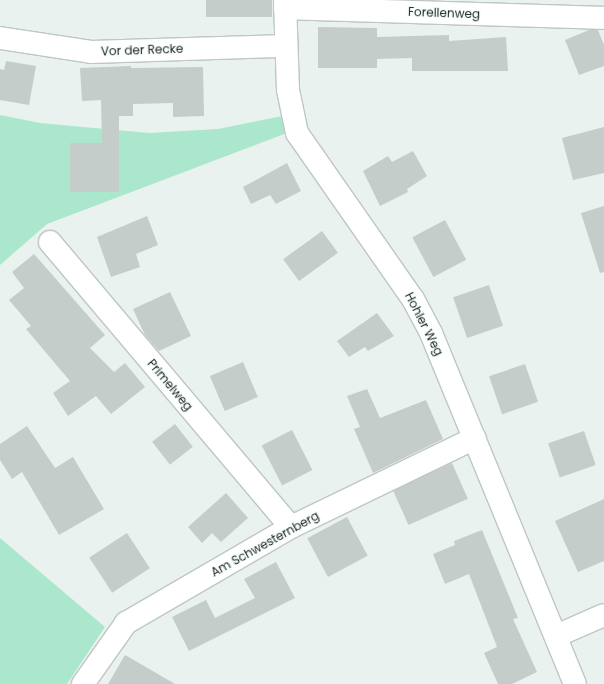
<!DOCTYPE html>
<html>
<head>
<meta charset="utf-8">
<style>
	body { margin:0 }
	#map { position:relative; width:604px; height:684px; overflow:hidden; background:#e9f2ee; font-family:Poppins,sans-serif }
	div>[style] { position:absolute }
	.green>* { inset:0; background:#abe7cd }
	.building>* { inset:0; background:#c4cdc9; transform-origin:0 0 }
	.roads { filter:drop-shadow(1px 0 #bec7c3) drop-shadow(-1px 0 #bec7c3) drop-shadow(0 1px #bec7c3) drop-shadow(0 -1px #bec7c3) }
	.minor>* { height:22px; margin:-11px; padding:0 11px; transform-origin:11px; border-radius:11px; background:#fff }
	span { translate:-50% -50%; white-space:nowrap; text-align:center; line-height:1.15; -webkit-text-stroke:3.5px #f7fffb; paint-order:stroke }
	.street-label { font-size:12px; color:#252927 }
</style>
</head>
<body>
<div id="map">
	<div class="green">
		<i style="clip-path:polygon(0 115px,40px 123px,149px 133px,218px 129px,282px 116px,287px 133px,47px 224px,0 265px)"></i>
		<i style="clip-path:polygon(0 538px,105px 627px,67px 684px,0 684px)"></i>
	</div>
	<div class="building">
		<i style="left:206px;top:0;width:66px;height:17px"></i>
		<i style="clip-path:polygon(318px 27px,377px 28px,377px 37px,449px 35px,449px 41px,506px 37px,508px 71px,412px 71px,412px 58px,377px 59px,377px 68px,318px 68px)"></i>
		<i style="clip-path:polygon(589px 30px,598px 30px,604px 45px,604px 66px,579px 75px,565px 40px)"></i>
		<i style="clip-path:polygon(6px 61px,36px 66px,29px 105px,0 100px,0 69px,4px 70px)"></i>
		<i style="clip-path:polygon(131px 66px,131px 68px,203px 67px,204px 116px,173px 117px,173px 103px,133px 104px,133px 116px,119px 116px,119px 192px,70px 192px,70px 143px,102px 143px,101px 100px,82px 101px,80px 68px)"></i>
		<i style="clip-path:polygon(604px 127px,604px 173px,573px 180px,562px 138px)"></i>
		<i style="clip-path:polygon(413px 151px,427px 176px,407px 189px,408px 192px,380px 206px,363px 171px,388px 156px,392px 162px)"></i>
		<i style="clip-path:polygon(287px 163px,301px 191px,276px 204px,270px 195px,251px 204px,243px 187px)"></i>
		<i style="clip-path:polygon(604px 206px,604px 272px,600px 273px,581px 213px)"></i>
		<i style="clip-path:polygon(147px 216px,158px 245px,136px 254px,140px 267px,111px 277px,97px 237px)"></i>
		<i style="left:445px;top:220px;width:45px;height:37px;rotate:62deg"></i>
		<i style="left:322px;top:231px;width:27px;height:48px;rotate:54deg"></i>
		<i style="clip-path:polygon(34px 254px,105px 335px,90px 348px,114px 372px,125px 363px,145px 387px,111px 414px,96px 396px,68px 416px,53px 393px,70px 381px,26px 329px,31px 326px,9px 300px,24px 288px,12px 272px)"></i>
		<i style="left:489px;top:285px;width:43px;height:38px;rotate:71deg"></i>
		<i style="clip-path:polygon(170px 292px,191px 336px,159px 351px,145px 335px,133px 309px)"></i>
		<i style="clip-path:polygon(377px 313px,394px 336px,368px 351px,365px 347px,349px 357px,337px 341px)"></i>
		<i style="left:243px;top:362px;width:38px;height:36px;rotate:67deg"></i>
		<i style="left:525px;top:364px;width:40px;height:38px;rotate:71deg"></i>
		<i style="clip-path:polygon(367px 389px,380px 418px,426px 400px,443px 439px,373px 473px,354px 429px,360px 427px,347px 396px)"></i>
		<i style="left:175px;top:424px;width:29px;height:29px;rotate:52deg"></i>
		<i style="clip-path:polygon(27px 426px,55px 468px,73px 457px,104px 509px,59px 535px,22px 472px,12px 479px,0 460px,0 444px)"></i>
		<i style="left:292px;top:430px;width:45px;height:34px;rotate:63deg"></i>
		<i style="left:584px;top:431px;width:36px;height:38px;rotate:71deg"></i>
		<i style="left:452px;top:463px;width:39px;height:65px;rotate:66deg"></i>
		<i style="clip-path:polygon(226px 493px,248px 518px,221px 542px,212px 533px,202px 543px,188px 527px)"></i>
		<i style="clip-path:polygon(604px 499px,604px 561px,578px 572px,555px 521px)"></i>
		<i style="left:347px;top:517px;width:44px;height:45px;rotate:62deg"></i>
		<i style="clip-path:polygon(482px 530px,518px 618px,513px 619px,537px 672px,512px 684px,498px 684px,484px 653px,497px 647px,469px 574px,445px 584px,433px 554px,455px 545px,454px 541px)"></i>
		<i style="left:127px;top:533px;width:42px;height:45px;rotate:57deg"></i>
		<i style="clip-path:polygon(276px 562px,295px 598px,189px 651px,172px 617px,206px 600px,215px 618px,255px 598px,244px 579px)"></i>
		<i style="clip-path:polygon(125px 655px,139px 663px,175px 684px,108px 684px)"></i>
	</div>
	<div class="roads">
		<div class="minor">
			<i style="left:285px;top:0;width:90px;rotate:88.1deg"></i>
			<i style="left:288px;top:90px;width:44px;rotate:78.2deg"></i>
			<i style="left:297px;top:133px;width:203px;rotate:55.1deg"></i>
			<i style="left:413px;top:299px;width:38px;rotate:62deg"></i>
			<i style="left:431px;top:333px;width:379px;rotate:67.7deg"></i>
			<i style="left:285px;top:8px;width:319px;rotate:1.8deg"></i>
			<i style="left:0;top:38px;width:92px;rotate:8.7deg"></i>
			<i style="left:91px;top:52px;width:195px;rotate:-1.8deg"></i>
			<i style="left:50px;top:242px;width:373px;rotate:49.8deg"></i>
			<i style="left:556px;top:636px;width:52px;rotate:-23.6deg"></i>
			<i style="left:83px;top:684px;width:75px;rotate:-54.8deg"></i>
			<i style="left:126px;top:623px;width:191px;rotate:-30.2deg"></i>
			<i style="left:291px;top:527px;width:204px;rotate:-25.8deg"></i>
		</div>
	</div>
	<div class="street-label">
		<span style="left:444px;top:13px;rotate:2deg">Forellenweg</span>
		<span style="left:142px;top:50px;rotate:-2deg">Vor der Recke</span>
		<span style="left:424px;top:324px;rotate:63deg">Hohler Weg</span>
		<span style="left:170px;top:385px;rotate:50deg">Primelweg</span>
		<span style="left:265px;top:544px;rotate:-29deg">Am Schwesternberg</span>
	</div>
</div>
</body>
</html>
